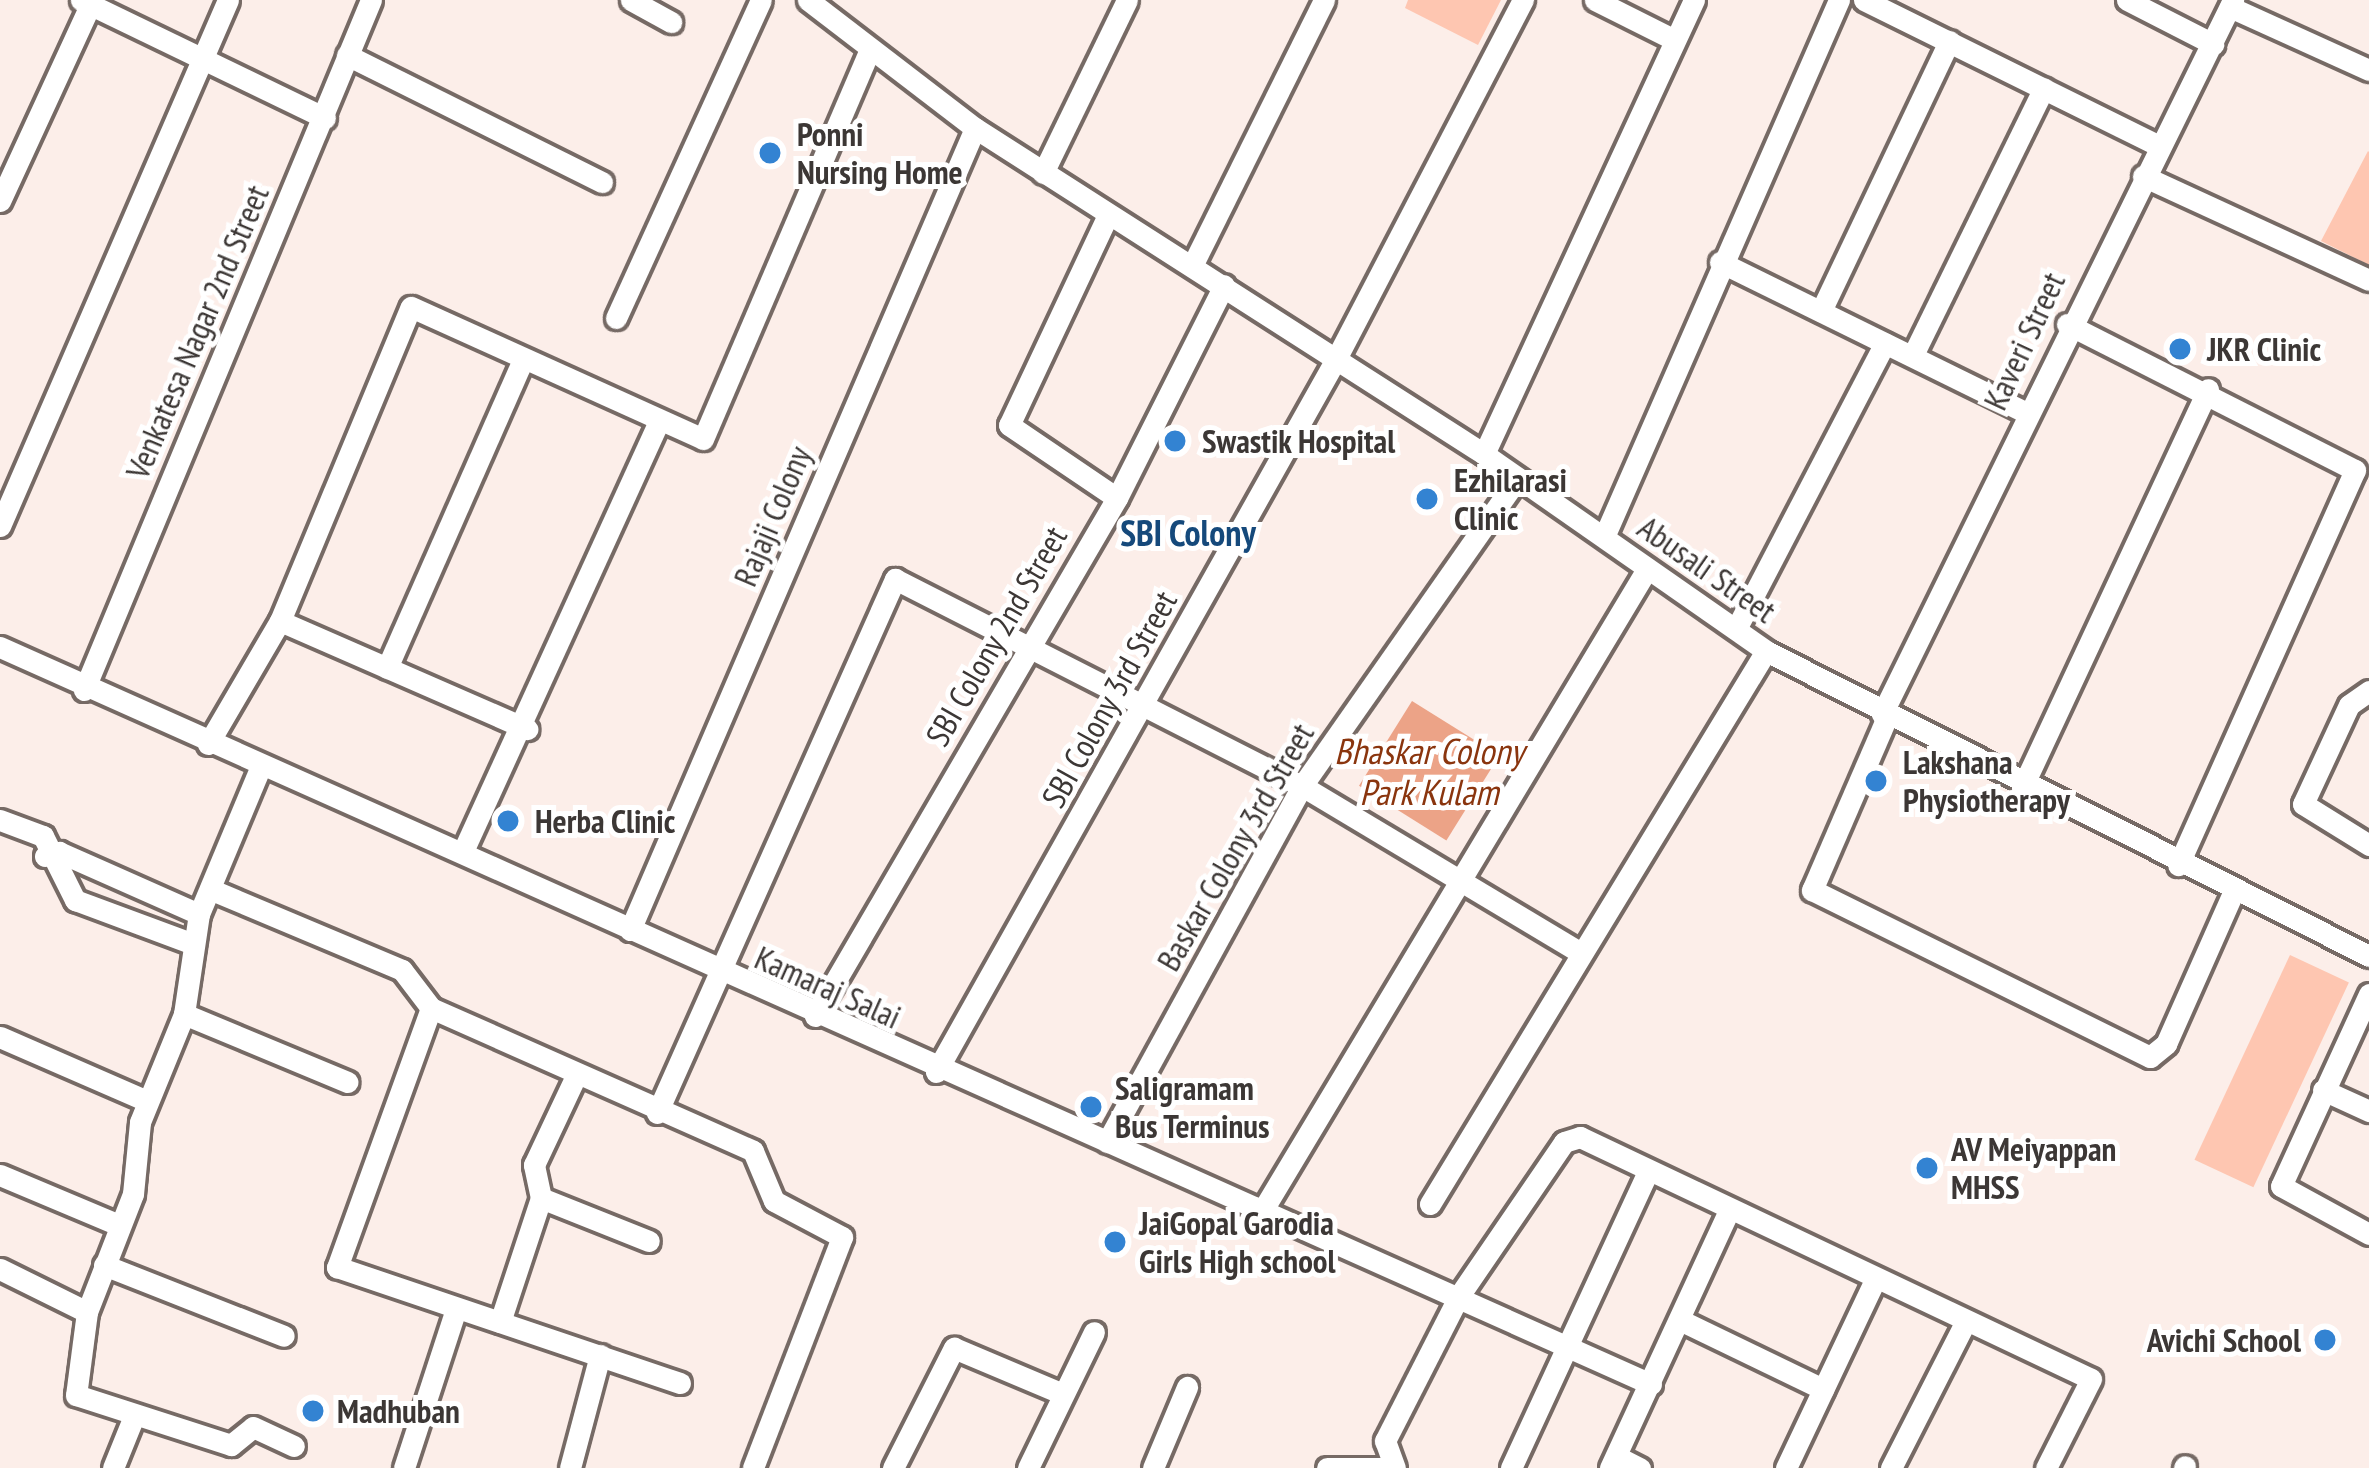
<!DOCTYPE html>
<html>
<head>
<meta charset="utf-8">
<style>
	body { margin:0 }
	#map { position:relative; width:2369px; height:1468px; overflow:hidden; background:#fceee9; font-family:"PT Sans Narrow",sans-serif }
	div>[style] { position:absolute }
	.green>* { inset:0; background:#fec6b1; transform-origin:0 0 }
	.water>* { inset:0; background:#eca387; transform-origin:0 0 }
	.roads { filter:drop-shadow(3px 0 #766a65) drop-shadow(-3px 0 #766a65) drop-shadow(0 3px #766a65) drop-shadow(0 -3px #766a65) }
	.minor>* { height:21px; margin:-10.5px; padding:0 10.5px; transform-origin:10.5px; border-radius:10.5px; background:#fff }
	.dots>* { width:33px; height:33px; translate:-50% -50%; box-sizing:border-box; border:6px solid #fff; border-radius:50% }
	span { translate:-50% -50%; white-space:nowrap; text-align:center; line-height:1.15; -webkit-text-stroke:10px #fff; paint-order:stroke }
	.poi-label { font-size:33px; color:#3c3735; font-weight:700 }
	.left { translate:0 -50%; text-align:left }
	.right { translate:-100% -50%; text-align:right }
	.street-label { font-size:33px; color:#3c3735 }
	.neighbourhood-label { font-size:36px; color:#15497b; font-weight:700 }
	.water-label { font-size:36px; color:#8a350e; font-style:italic }
</style>
</head>
<body>
<div id="map">
	<div class="green">
		<i style="clip-path:polygon(1408px 0,1501px 0,1478px 45px,1405px 8px)"></i>
		<i style="clip-path:polygon(2368px 151px,2369px 152px,2369px 265px,2321px 241px)"></i>
		<i style="left:2290px;top:955px;width:65px;height:226px;rotate:25deg"></i>
	</div>
	<div class="water">
		<i style="left:1412px;top:701px;width:103px;height:100px;rotate:32deg"></i>
	</div>
	<div class="roads">
		<div class="minor">
			<i style="left:81px;top:0;width:271px;rotate:25.8deg"></i>
			<i style="left:631px;top:0;width:46px;rotate:28.8deg"></i>
			<i style="left:808px;top:0;width:210px;rotate:37.5deg"></i>
			<i style="left:975px;top:128px;width:604px;rotate:32.64deg"></i>
			<i style="left:1484px;top:454px;width:344px;rotate:34.9deg"></i>
			<i style="left:1766px;top:651px;width:676px;rotate:26.83deg"></i>
			<i style="left:1595px;top:0;width:89px;rotate:26.6deg"></i>
			<i style="left:1864px;top:0;width:328px;rotate:26.3deg"></i>
			<i style="left:2127px;top:0;width:97px;rotate:27.1deg"></i>
			<i style="left:2230px;top:7px;width:153px;rotate:24.4deg"></i>
			<i style="left:347px;top:55px;width:285px;rotate:26.5deg"></i>
			<i style="left:1043px;top:173px;width:192px;rotate:-64.1deg"></i>
			<i style="left:2143px;top:176px;width:249px;rotate:24.7deg"></i>
			<i style="left:0;top:201px;width:216px;rotate:-65.3deg"></i>
			<i style="left:1108px;top:215px;width:232px;rotate:115.2deg"></i>
			<i style="left:1009px;top:425px;width:130px;rotate:34.1deg"></i>
			<i style="left:1720px;top:262px;width:342px;rotate:26.2deg"></i>
			<i style="left:1192px;top:266px;width:297px;rotate:-63.6deg"></i>
			<i style="left:1821px;top:311px;width:299px;rotate:-64.6deg"></i>
			<i style="left:616px;top:318px;width:349px;rotate:-65.5deg"></i>
			<i style="left:2067px;top:324px;width:323px;rotate:26.9deg"></i>
			<i style="left:2355px;top:470px;width:433px;rotate:114.1deg"></i>
			<i style="left:1913px;top:355px;width:297px;rotate:-63.9deg"></i>
			<i style="left:1484px;top:454px;width:500px;rotate:-65.18deg"></i>
			<i style="left:0;top:526px;width:573px;rotate:-66.57deg"></i>
			<i style="left:1604px;top:537px;width:586px;rotate:-66.37deg"></i>
			<i style="left:280px;top:621px;width:270px;rotate:23.6deg"></i>
			<i style="left:1736px;top:629px;width:322px;rotate:-62.5deg"></i>
			<i style="left:0;top:647px;width:1808px;rotate:24.06deg"></i>
			<i style="left:387px;top:668px;width:337px;rotate:-66.2deg"></i>
			<i style="left:84px;top:690px;width:747px;rotate:-67.42deg"></i>
			<i style="left:2369px;top:691px;width:24px;rotate:145deg"></i>
			<i style="left:2349px;top:705px;width:109px;rotate:114.9deg"></i>
			<i style="left:2303px;top:804px;width:78px;rotate:31.8deg"></i>
			<i style="left:1882px;top:714px;width:796px;rotate:-63.82deg"></i>
			<i style="left:1887px;top:717px;width:189px;rotate:113.4deg"></i>
			<i style="left:1812px;top:890px;width:377px;rotate:26.3deg"></i>
			<i style="left:2150px;top:1057px;width:21px;rotate:-39deg"></i>
			<i style="left:2166px;top:1044px;width:165px;rotate:-66.1deg"></i>
			<i style="left:208px;top:744px;width:143px;rotate:-59.7deg"></i>
			<i style="left:280px;top:621px;width:340px;rotate:-67.4deg"></i>
			<i style="left:411px;top:307px;width:320px;rotate:24.3deg"></i>
			<i style="left:703px;top:439px;width:422px;rotate:-66.8deg"></i>
			<i style="left:2022px;top:788px;width:440px;rotate:-65deg"></i>
			<i style="left:0;top:820px;width:46px;rotate:20.4deg"></i>
			<i style="left:43px;top:836px;width:72px;rotate:63.4deg"></i>
			<i style="left:75px;top:900px;width:126px;rotate:20.4deg"></i>
			<i style="left:464px;top:849px;width:467px;rotate:-65.5deg"></i>
			<i style="left:45px;top:856px;width:15px;rotate:-16deg"></i>
			<i style="left:59px;top:852px;width:153px;rotate:23.9deg"></i>
			<i style="left:212px;top:890px;width:206px;rotate:22.8deg"></i>
			<i style="left:402px;top:970px;width:48px;rotate:52.7deg"></i>
			<i style="left:630px;top:930px;width:873px;rotate:-66.72deg"></i>
			<i style="left:2369px;top:994px;width:211px;rotate:114.6deg"></i>
			<i style="left:2281px;top:1186px;width:100px;rotate:28.6deg"></i>
			<i style="left:431px;top:1008px;width:352px;rotate:23.9deg"></i>
			<i style="left:753px;top:1151px;width:54px;rotate:67.2deg"></i>
			<i style="left:774px;top:1201px;width:77px;rotate:27.9deg"></i>
			<i style="left:842px;top:1237px;width:248px;rotate:111.1deg"></i>
			<i style="left:431px;top:1008px;width:276px;rotate:109.9deg"></i>
			<i style="left:337px;top:1267px;width:362px;rotate:18.7deg"></i>
			<i style="left:184px;top:1014px;width:177px;rotate:22.6deg"></i>
			<i style="left:815px;top:1016px;width:600px;rotate:-59.76deg"></i>
			<i style="left:1117px;top:498px;width:238px;rotate:-63.3deg"></i>
			<i style="left:0;top:1037px;width:160px;rotate:23.5deg"></i>
			<i style="left:936px;top:1072px;width:820px;rotate:-60.71deg"></i>
			<i style="left:1337px;top:357px;width:403px;rotate:-62.5deg"></i>
			<i style="left:2323px;top:1090px;width:51px;rotate:24.5deg"></i>
			<i style="left:657px;top:1113px;width:585px;rotate:-65.98deg"></i>
			<i style="left:895px;top:579px;width:457px;rotate:27deg"></i>
			<i style="left:1302px;top:786px;width:322px;rotate:30.9deg"></i>
			<i style="left:1107px;top:1142px;width:406px;rotate:-61.3deg"></i>
			<i style="left:1302px;top:786px;width:376px;rotate:-55deg"></i>
			<i style="left:0;top:1175px;width:129px;rotate:22.8deg"></i>
			<i style="left:541px;top:1198px;width:116px;rotate:21.7deg"></i>
			<i style="left:1430px;top:1204px;width:647px;rotate:-58.72deg"></i>
			<i style="left:1264px;top:1208px;width:745px;rotate:-59.06deg"></i>
			<i style="left:104px;top:1265px;width:193px;rotate:21.5deg"></i>
			<i style="left:0;top:1269px;width:97px;rotate:26.3deg"></i>
			<i style="left:87px;top:1312px;width:127px;rotate:-68.7deg"></i>
			<i style="left:133px;top:1194px;width:72px;rotate:-84.4deg"></i>
			<i style="left:140px;top:1122px;width:117px;rotate:-67.8deg"></i>
			<i style="left:184px;top:1014px;width:101px;rotate:-81.5deg"></i>
			<i style="left:199px;top:914px;width:160px;rotate:-67.3deg"></i>
			<i style="left:87px;top:1312px;width:84px;rotate:97.5deg"></i>
			<i style="left:76px;top:1395px;width:163px;rotate:17.9deg"></i>
			<i style="left:231px;top:1445px;width:28px;rotate:-39deg"></i>
			<i style="left:253px;top:1427px;width:45px;rotate:24.9deg"></i>
			<i style="left:1680px;top:1320px;width:159px;rotate:25.8deg"></i>
			<i style="left:500px;top:1322px;width:131px;rotate:-71.7deg"></i>
			<i style="left:541px;top:1198px;width:34px;rotate:-102deg"></i>
			<i style="left:534px;top:1165px;width:96px;rotate:-64.8deg"></i>
			<i style="left:1616px;top:1456px;width:27px;rotate:27deg"></i>
			<i style="left:113px;top:1468px;width:51px;rotate:-68deg"></i>
			<i style="left:404px;top:1468px;width:167px;rotate:-71.9deg"></i>
			<i style="left:570px;top:1468px;width:117px;rotate:-75.1deg"></i>
			<i style="left:893px;top:1468px;width:135px;rotate:-63.1deg"></i>
			<i style="left:954px;top:1348px;width:118px;rotate:22.9deg"></i>
			<i style="left:1028px;top:1468px;width:151px;rotate:-64.1deg"></i>
			<i style="left:1153px;top:1468px;width:88px;rotate:-67.2deg"></i>
			<i style="left:1327px;top:1468px;width:55px"></i>
			<i style="left:1395px;top:1468px;width:29px;rotate:-110deg"></i>
			<i style="left:1385px;top:1441px;width:163px;rotate:-63deg"></i>
			<i style="left:1459px;top:1296px;width:186px;rotate:-55.7deg"></i>
			<i style="left:1564px;top:1142px;width:17px;rotate:-17deg"></i>
			<i style="left:1580px;top:1137px;width:565px;rotate:25.34deg"></i>
			<i style="left:2091px;top:1379px;width:100px;rotate:116.8deg"></i>
			<i style="left:1511px;top:1468px;width:327px;rotate:-65.2deg"></i>
			<i style="left:1610px;top:1468px;width:284px;rotate:-65.2deg"></i>
			<i style="left:1786px;top:1468px;width:210px;rotate:-64.7deg"></i>
			<i style="left:1891px;top:1468px;width:161px;rotate:-63deg"></i>
			<i style="left:2184px;top:1468px;width:2px;rotate:-63deg"></i>
		</div>
	</div>
	<div class="dots">
		<i style="left:770px;top:153px;background:#3383d2"></i>
		<i style="left:2180px;top:349px;background:#3383d2"></i>
		<i style="left:1175px;top:441px;background:#3383d2"></i>
		<i style="left:1427px;top:499px;background:#3383d2"></i>
		<i style="left:1876px;top:781px;background:#3383d2"></i>
		<i style="left:508px;top:821px;background:#3383d2"></i>
		<i style="left:1091px;top:1107px;background:#3383d2"></i>
		<i style="left:1927px;top:1168px;background:#3383d2"></i>
		<i style="left:1115px;top:1242px;background:#3383d2"></i>
		<i style="left:2325px;top:1340px;background:#3383d2"></i>
		<i style="left:313px;top:1411px;background:#3383d2"></i>
	</div>
	<div class="poi-label">
		<span class="left" style="left:797px;top:153px">Ponni<br>Nursing Home</span>
		<span class="left" style="left:2207px;top:349px">JKR Clinic</span>
		<span class="left" style="left:1202px;top:441px">Swastik Hospital</span>
		<span class="left" style="left:1454px;top:499px">Ezhilarasi<br>Clinic</span>
		<span class="left" style="left:1903px;top:781px">Lakshana<br>Physiotherapy</span>
		<span class="left" style="left:535px;top:821px">Herba Clinic</span>
		<span class="left" style="left:1115px;top:1107px">Saligramam<br>Bus Terminus</span>
		<span class="left" style="left:1951px;top:1168px">AV Meiyappan<br>MHSS</span>
		<span class="left" style="left:1139px;top:1242px">JaiGopal Garodia<br>Girls High school</span>
		<span class="right" style="left:2301px;top:1340px">Avichi School</span>
		<span class="left" style="left:337px;top:1411px">Madhuban</span>
	</div>
	<div class="street-label">
		<span style="left:197px;top:332px;rotate:-67deg">Venkatesa Nagar 2nd Street</span>
		<span style="left:2024px;top:341px;rotate:-65deg">Kaveri Street</span>
		<span style="left:772px;top:516px;rotate:-67deg">Rajaji Colony</span>
		<span style="left:1707px;top:569px;rotate:35deg">Abusali Street</span>
		<span style="left:996px;top:636px;rotate:-60deg">SBI Colony 2nd Street</span>
		<span style="left:1109px;top:699px;rotate:-61deg">SBI Colony 3rd Street</span>
		<span style="left:1235px;top:847px;rotate:-60deg">Baskar Colony 3rd Street</span>
		<span style="left:828px;top:987px;rotate:24deg">Kamaraj Salai</span>
	</div>
	<div class="neighbourhood-label">
		<span style="left:1188px;top:533px">SBI Colony</span>
	</div>
	<div class="water-label">
		<span style="left:1429px;top:771px">Bhaskar Colony<br>Park Kulam</span>
	</div>
</div>
</body>
</html>
